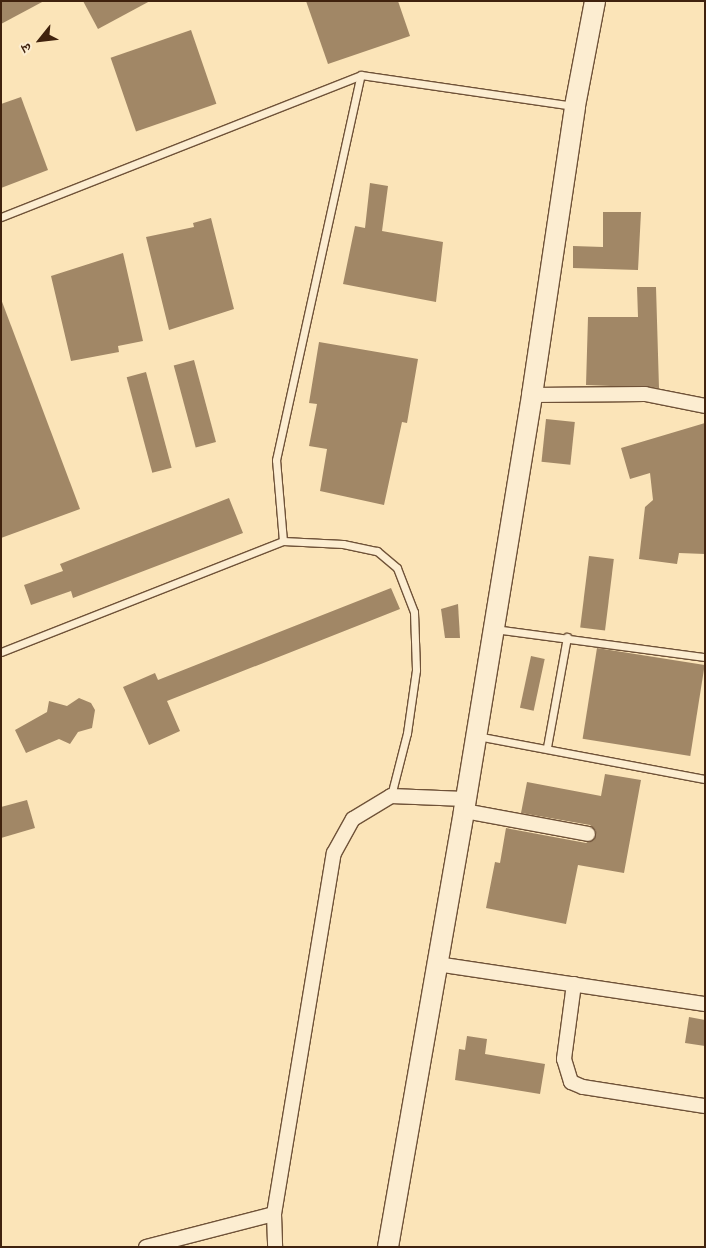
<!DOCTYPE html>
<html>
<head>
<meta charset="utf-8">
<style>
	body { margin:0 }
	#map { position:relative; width:706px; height:1248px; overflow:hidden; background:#fbe4b8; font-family:"Libre Bodoni","Noto Serif Devanagari",serif }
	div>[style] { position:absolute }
	.building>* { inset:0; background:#a18766; transform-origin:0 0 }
	.roads { filter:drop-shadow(1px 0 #6f5238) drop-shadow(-1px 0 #6f5238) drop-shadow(0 1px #6f5238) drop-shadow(0 -1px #6f5238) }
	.lane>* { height:7px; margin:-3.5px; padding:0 3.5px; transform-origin:3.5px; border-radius:3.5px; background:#fcedd1 }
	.street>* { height:14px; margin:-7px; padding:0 7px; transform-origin:7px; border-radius:7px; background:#fcedd1 }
	.secondary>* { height:20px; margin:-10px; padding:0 10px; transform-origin:10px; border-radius:10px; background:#fcedd1 }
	span { translate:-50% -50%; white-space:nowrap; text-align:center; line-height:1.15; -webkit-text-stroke:5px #fcedd1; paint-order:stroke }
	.frame { position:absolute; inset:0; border:2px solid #40220e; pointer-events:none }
	.north { position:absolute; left:15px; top:15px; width:50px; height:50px; -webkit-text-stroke:4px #fcedd1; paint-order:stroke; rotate:241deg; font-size:14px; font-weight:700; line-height:20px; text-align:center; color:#40220e }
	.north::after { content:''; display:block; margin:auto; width:18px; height:22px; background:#40220e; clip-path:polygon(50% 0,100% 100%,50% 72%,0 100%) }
</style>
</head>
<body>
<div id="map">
	<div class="building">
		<i style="clip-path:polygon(1px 1px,44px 1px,1px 24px)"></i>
		<i style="clip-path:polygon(83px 1px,150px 1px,98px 29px)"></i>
		<i style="clip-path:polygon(306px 1px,398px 1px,410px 36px,328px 64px)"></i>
		<i style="left:191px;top:30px;width:78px;height:85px;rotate:71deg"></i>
		<i style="clip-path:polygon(21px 97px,48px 170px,1px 188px,1px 104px)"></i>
		<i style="clip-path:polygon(370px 183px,388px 186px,382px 231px,443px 242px,436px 302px,343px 284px,355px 226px,365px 228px)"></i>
		<i style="clip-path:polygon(603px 212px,641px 212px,638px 270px,573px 268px,573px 246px,603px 247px)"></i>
		<i style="clip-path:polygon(211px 218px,234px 309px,169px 330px,146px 237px,194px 227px,193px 223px)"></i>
		<i style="clip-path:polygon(123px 253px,143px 341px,118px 346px,119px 352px,71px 361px,51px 276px)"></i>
		<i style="clip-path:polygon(637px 287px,656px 287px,659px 388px,586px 385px,588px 317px,638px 317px)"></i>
		<i style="clip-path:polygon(1px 299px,80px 509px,1px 538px)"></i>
		<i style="clip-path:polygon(319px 342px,418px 359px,407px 423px,402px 422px,384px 505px,320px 491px,327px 449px,309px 446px,317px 404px,309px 403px)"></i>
		<i style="left:194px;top:360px;width:85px;height:21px;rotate:75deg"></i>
		<i style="left:146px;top:372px;width:99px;height:20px;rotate:75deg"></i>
		<i style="left:546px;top:419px;width:29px;height:43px;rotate:6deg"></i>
		<i style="clip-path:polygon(705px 423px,705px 554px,679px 553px,677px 564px,639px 559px,645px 507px,653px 500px,650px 473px,630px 479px,621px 448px)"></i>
		<i style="clip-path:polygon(229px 498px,243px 533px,73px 598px,71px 591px,31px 605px,24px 585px,63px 571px,60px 564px)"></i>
		<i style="left:589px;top:556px;width:25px;height:72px;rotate:7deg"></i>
		<i style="clip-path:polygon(391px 588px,400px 609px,167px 701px,180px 731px,149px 745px,123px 687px,155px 673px,158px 680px)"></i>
		<i style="clip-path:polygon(458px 604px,460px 638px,445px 638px,441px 609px)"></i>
		<i style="left:597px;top:648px;width:109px;height:92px;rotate:9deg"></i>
		<i style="left:531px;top:656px;width:14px;height:53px;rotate:12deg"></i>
		<i style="clip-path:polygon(79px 698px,91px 703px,95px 710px,92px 728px,78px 732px,70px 744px,59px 739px,26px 753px,15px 730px,47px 712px,49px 701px,67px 706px)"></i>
		<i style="clip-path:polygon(605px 774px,641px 780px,624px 873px,578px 865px,566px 924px,486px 908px,495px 862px,500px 863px,506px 828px,586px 843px,596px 836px,596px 831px,590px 825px,521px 813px,527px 782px,601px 796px)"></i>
		<i style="clip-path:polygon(27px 800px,35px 828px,1px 838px,1px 807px)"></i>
		<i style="clip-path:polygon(689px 1017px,705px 1020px,705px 1046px,685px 1043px)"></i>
		<i style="clip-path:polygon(467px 1036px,487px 1039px,485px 1054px,545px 1064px,540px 1094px,455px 1080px,459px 1049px,465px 1050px)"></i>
	</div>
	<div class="roads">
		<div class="lane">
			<i style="left:1px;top:217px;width:387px;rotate:-21.5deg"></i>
			<i style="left:361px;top:75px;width:215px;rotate:8.3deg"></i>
			<i style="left:283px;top:541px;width:81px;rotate:-94.9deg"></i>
			<i style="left:276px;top:460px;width:394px;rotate:-77.6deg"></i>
			<i style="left:494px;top:629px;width:213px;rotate:7.6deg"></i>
			<i style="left:1px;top:652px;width:303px;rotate:-21.5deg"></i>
			<i style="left:283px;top:541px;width:60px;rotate:2.9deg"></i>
			<i style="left:343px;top:544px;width:35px;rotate:12deg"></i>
			<i style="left:377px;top:551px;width:26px;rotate:40deg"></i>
			<i style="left:397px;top:568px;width:47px;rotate:68.9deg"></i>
			<i style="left:414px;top:612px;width:58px;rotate:88deg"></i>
			<i style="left:416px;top:670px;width:64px;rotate:98.1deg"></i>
			<i style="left:407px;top:733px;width:65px;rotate:104.3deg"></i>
			<i style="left:477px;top:736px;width:232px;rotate:10.7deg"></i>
			<i style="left:547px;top:747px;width:112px;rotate:-79.7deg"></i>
		</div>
		<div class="street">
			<i style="left:532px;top:395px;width:113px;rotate:-0.5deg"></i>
			<i style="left:645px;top:394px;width:61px;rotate:11.3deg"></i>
			<i style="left:464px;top:811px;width:126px;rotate:10.5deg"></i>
			<i style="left:437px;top:964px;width:271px;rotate:8.5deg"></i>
			<i style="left:574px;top:984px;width:76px;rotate:97.6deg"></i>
			<i style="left:564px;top:1059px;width:24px;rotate:73deg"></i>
			<i style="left:571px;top:1082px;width:13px;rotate:23deg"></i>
			<i style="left:583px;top:1087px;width:123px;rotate:8.9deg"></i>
			<i style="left:274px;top:1214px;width:33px;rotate:88deg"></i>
			<i style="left:146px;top:1247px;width:132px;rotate:-14.5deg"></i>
			<i style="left:274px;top:1214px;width:366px;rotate:-80.6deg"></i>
			<i style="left:334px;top:853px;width:39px;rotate:-61deg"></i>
			<i style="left:353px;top:819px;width:44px;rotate:-31.2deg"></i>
			<i style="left:391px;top:796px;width:74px;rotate:2.3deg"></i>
		</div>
		<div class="secondary">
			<i style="left:388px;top:1247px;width:443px;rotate:-80.1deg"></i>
			<i style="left:464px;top:811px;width:422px;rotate:-80.7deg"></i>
			<i style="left:532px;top:395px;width:292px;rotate:-81.5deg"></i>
			<i style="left:575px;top:106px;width:107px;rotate:-79.2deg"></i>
		</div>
	</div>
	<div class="frame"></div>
	<div class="north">उ</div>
</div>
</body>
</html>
